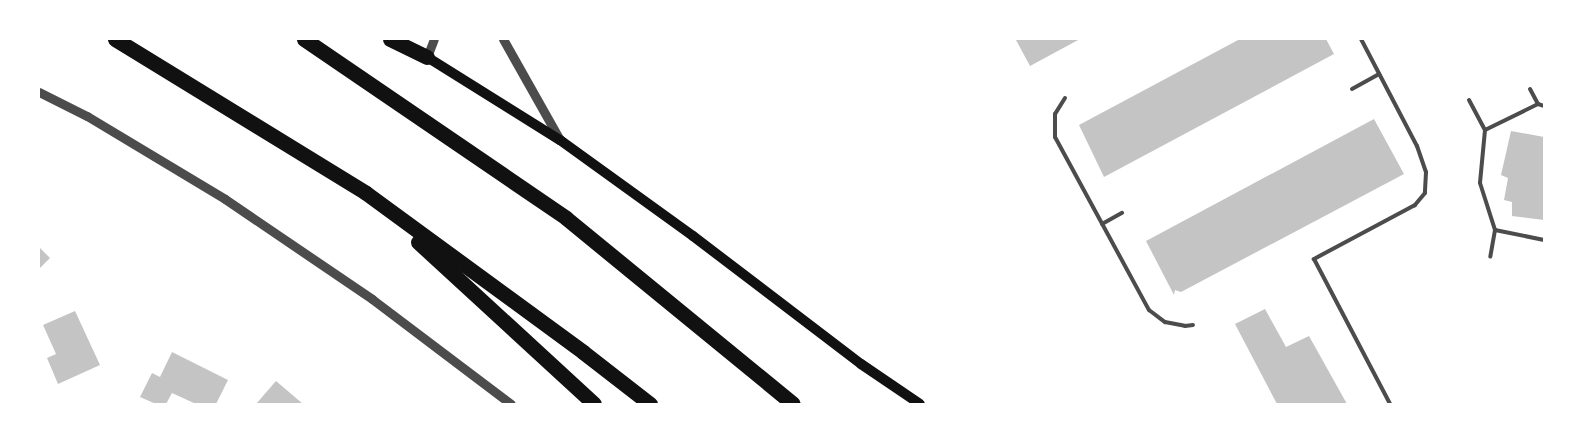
<!DOCTYPE html>
<html>
<head>
<meta charset="utf-8">
<style>
	body { margin:0 }
	#map { position:relative; width:1583px; height:443px; overflow:hidden; background:#fff; font-family:"Fira Sans",sans-serif }
	div>[style] { position:absolute }
	.building>* { inset:0; background:#c4c4c4 }
	.service>* { height:4px; margin:-2px; padding:0 2px; transform-origin:2px; border-radius:2px; background:#4c4c4c }
	.tertiary>* { height:9px; margin:-4.5px; padding:0 4.5px; transform-origin:4.5px; border-radius:4.5px; background:#4c4c4c }
	.secondary>* { height:10px; margin:-5px; padding:0 5px; transform-origin:5px; border-radius:5px; background:#111 }
	.motorway>* { height:15px; margin:-7.5px; padding:0 7.5px; transform-origin:7.5px; border-radius:7.5px; background:#111 }
	span { translate:-50% -50%; white-space:nowrap; text-align:center; line-height:1.15; -webkit-text-stroke:4px #fff; paint-order:stroke }
	.frame { position:absolute; inset:0; border:40px solid #fff; pointer-events:none }
</style>
</head>
<body>
<div id="map">
	<div class="building">
		<i style="clip-path:polygon(1018px 39px,1080px 39px,1030px 66px,1016px 40px)"></i>
		<i style="clip-path:polygon(1240px 39px,1326px 39px,1334px 54px,1104px 177px,1079px 125px)"></i>
		<i style="clip-path:polygon(1374px 119px,1404px 174px,1181px 292px,1175px 290px,1174px 295px,1146px 241px)"></i>
		<i style="clip-path:polygon(1511px 131px,1544px 137px,1544px 220px,1512px 216px,1512px 202px,1504px 200px,1508px 178px,1501px 175px)"></i>
		<i style="clip-path:polygon(39px 247px,50px 258px,39px 269px)"></i>
		<i style="clip-path:polygon(1265px 309px,1286px 347px,1309px 336px,1347px 404px,1277px 404px,1235px 324px)"></i>
		<i style="clip-path:polygon(75px 311px,100px 365px,58px 384px,47px 358px,56px 354px,43px 325px)"></i>
		<i style="clip-path:polygon(172px 352px,228px 380px,216px 404px,196px 404px,172px 393px,166px 404px,156px 404px,140px 397px,152px 373px,160px 377px)"></i>
		<i style="clip-path:polygon(276px 381px,303px 404px,256px 404px)"></i>
	</div>
	<div class="service">
		<i style="left:1361px;top:39px;width:121px;rotate:62.4deg"></i>
		<i style="left:1417px;top:146px;width:28px;rotate:71deg"></i>
		<i style="left:1426px;top:172px;width:21px;rotate:93deg"></i>
		<i style="left:1425px;top:193px;width:16px;rotate:130deg"></i>
		<i style="left:1415px;top:205px;width:115px;rotate:151.9deg"></i>
		<i style="left:1314px;top:259px;width:164px;rotate:62.3deg"></i>
		<i style="left:1352px;top:89px;width:31px;rotate:-29deg"></i>
		<i style="left:1530px;top:89px;width:17px;rotate:62deg"></i>
		<i style="left:1065px;top:98px;width:19px;rotate:122deg"></i>
		<i style="left:1055px;top:114px;width:23px;rotate:90deg"></i>
		<i style="left:1055px;top:137px;width:197px;rotate:61.5deg"></i>
		<i style="left:1149px;top:310px;width:20px;rotate:37deg"></i>
		<i style="left:1165px;top:322px;width:20px;rotate:11deg"></i>
		<i style="left:1185px;top:326px;width:8px;rotate:-7deg"></i>
		<i style="left:1469px;top:100px;width:34px;rotate:62deg"></i>
		<i style="left:1485px;top:130px;width:53px;rotate:95.4deg"></i>
		<i style="left:1480px;top:183px;width:49px;rotate:72.3deg"></i>
		<i style="left:1495px;top:230px;width:27px;rotate:100deg"></i>
		<i style="left:1485px;top:130px;width:59px;rotate:-26.1deg"></i>
		<i style="left:1538px;top:104px;width:6px;rotate:18deg"></i>
		<i style="left:1102px;top:224px;width:23px;rotate:-29deg"></i>
		<i style="left:1495px;top:230px;width:50px;rotate:11.5deg"></i>
	</div>
	<div class="tertiary">
		<i style="left:503px;top:39px;width:116px;rotate:60.6deg"></i>
		<i style="left:427px;top:57px;width:19px;rotate:-69deg"></i>
		<i style="left:39px;top:92px;width:54px;rotate:26.6deg"></i>
		<i style="left:87px;top:116px;width:161px;rotate:31deg"></i>
		<i style="left:225px;top:199px;width:178px;rotate:34.2deg"></i>
		<i style="left:372px;top:299px;width:174px;rotate:37.1deg"></i>
	</div>
	<div class="secondary">
		<i style="left:427px;top:57px;width:157px;rotate:32deg"></i>
		<i style="left:560px;top:140px;width:164px;rotate:35.8deg"></i>
		<i style="left:693px;top:236px;width:211px;rotate:37.3deg"></i>
		<i style="left:861px;top:364px;width:71px;rotate:34.1deg"></i>
	</div>
	<div class="motorway">
		<i style="left:115px;top:39px;width:294px;rotate:31.5deg"></i>
		<i style="left:366px;top:193px;width:269px;rotate:36.2deg"></i>
		<i style="left:583px;top:352px;width:85px;rotate:37.8deg"></i>
		<i style="left:304px;top:39px;width:317px;rotate:34.3deg"></i>
		<i style="left:566px;top:218px;width:293px;rotate:39.3deg"></i>
		<i style="left:390px;top:39px;width:41px;rotate:25.9deg"></i>
		<i style="left:418px;top:242px;width:239px;rotate:42.6deg"></i>
	</div>
	<div class="frame"></div>
</div>
</body>
</html>
